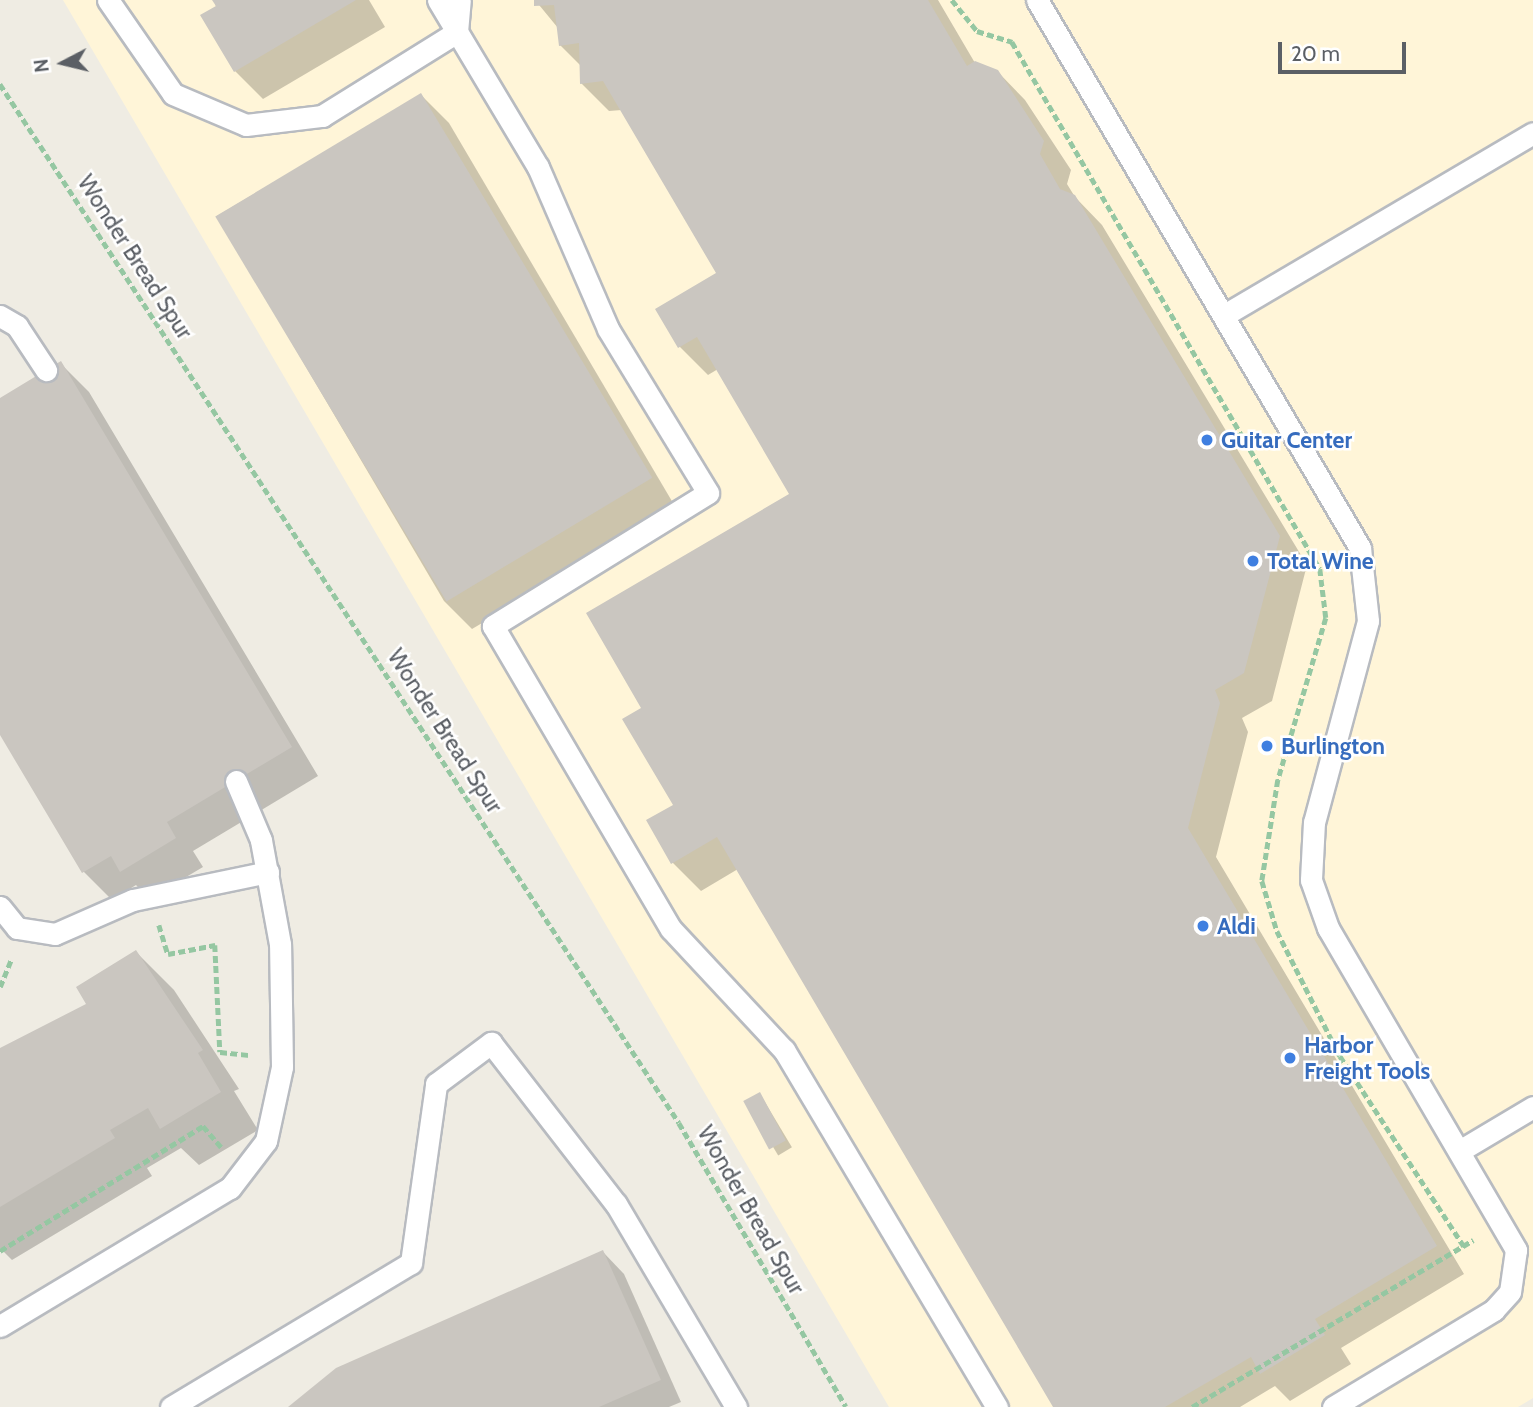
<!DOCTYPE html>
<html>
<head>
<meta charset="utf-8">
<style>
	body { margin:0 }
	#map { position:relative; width:1533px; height:1407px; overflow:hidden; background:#efece3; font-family:Cabin,sans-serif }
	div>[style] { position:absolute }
	.commercial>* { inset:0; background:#fff5d8 }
	.shadow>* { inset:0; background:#0003; transform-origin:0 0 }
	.building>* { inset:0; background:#cac6c0; transform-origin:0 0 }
	.path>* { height:4.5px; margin-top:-2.25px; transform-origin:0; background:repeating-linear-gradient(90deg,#95c7a2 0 7px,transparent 0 10.5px) }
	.roads { filter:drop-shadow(2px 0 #b8bbc0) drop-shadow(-2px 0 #b8bbc0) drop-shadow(0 2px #b8bbc0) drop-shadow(0 -2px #b8bbc0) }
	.service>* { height:21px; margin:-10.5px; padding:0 10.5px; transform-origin:10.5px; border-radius:10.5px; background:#fff }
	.dots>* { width:19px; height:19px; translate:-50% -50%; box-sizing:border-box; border:4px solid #fff; border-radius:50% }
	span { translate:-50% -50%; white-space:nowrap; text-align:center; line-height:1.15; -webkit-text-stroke:5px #fff; paint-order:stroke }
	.street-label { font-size:23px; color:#5b5f65 }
	.shop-label { font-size:23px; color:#366cbe; font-weight:700 }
	.left { translate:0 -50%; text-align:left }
	.north { position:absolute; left:28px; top:28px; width:70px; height:70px; -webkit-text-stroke:5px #fff; paint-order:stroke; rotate:263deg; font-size:19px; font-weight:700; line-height:28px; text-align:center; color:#5b5f65 }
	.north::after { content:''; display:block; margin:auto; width:24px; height:32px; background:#5b5f65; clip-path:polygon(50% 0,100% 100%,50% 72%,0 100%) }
	.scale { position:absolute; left:1278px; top:42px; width:128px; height:32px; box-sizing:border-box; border:4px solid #5b5f65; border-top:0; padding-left:9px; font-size:21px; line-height:24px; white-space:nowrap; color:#5b5f65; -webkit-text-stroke:5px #fff; paint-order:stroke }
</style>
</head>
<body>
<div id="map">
	<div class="commercial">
		<i style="clip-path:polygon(63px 0,1533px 0,1533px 1398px,1518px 1407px,889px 1407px)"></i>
	</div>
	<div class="shadow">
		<i style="clip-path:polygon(214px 0,369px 0,385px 27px,263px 99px,235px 71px)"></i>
		<i style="clip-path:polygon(535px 0,938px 0,975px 63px,997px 71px,1025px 100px,1071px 170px,1067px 184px,1075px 197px,1102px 225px,1307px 565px,1272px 701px,1242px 718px,1248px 732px,1216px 857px,1464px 1274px,1341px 1348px,1351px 1364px,1290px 1401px,1275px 1386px,1240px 1407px,1055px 1407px,738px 869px,701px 891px,673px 863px,675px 805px,644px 709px,792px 494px,718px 369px,708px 375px,680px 347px,658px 309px,719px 274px,622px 110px,609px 111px,581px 83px,581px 66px,560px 45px,558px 28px)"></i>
		<i style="clip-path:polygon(421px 95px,449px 123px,676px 508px,472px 629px,444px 601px,217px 216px)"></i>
		<i style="clip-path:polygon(61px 364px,89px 392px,318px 776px,193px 851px,203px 867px,149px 899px,136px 885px,112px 900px,84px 872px,0 731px,0 400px)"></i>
		<i style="clip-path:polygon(136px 952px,174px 990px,239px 1089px,234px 1091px,258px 1130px,199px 1165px,181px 1148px,147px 1168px,152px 1176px,12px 1260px,0 1248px,0 1051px,88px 1005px)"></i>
		<i style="left:760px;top:1094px;width:62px;height:16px;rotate:59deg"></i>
		<i style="clip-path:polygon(603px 1252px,624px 1274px,681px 1402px,669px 1407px,290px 1407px,336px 1369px)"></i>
	</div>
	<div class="building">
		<i style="clip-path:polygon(212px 0,356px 0,234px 72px,200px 15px,216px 6px)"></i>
		<i style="clip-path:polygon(534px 0,928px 0,967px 66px,975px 61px,998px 70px,1044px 141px,1040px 154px,1060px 189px,1075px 195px,1280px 536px,1244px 673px,1215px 690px,1220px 703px,1188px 828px,1437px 1246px,1315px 1319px,1325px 1335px,1260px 1374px,1251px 1357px,1165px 1407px,1053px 1407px,717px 837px,671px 864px,646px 820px,673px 805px,622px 719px,641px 708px,586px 613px,789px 494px,697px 337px,678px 348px,655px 309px,716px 273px,603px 81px,580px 84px,579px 43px,559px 46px,554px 5px,534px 6px)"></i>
		<i style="left:421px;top:93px;width:449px;height:240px;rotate:59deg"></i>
		<i style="clip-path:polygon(61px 361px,292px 747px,167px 822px,176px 838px,120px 872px,111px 856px,82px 873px,0 735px,0 398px)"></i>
		<i style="clip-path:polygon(136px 950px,203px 1050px,198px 1053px,221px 1092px,160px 1129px,148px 1108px,110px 1130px,115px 1138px,0 1207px,0 1048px,86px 1004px,76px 987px)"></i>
		<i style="left:760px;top:1092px;width:55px;height:19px;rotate:62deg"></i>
		<i style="clip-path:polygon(603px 1250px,661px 1380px,599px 1407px,288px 1407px,336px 1368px)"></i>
	</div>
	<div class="path">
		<i style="left:952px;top:0;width:40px;rotate:51deg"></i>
		<i style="left:977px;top:31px;width:37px;rotate:17deg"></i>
		<i style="left:1012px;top:42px;width:610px;rotate:59.7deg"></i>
		<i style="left:1320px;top:569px;width:49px;rotate:83deg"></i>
		<i style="left:1326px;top:618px;width:169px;rotate:106.5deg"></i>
		<i style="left:1278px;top:780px;width:102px;rotate:99deg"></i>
		<i style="left:1262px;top:881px;width:52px;rotate:73.3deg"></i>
		<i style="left:1277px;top:931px;width:140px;rotate:63.3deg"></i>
		<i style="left:1340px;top:1056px;width:227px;rotate:56.9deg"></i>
		<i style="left:0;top:84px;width:1241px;rotate:56.83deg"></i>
		<i style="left:679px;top:1123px;width:329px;rotate:59.5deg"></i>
		<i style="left:159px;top:925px;width:30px;rotate:73deg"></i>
		<i style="left:168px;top:954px;width:48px;rotate:-10.8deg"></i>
		<i style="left:215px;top:945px;width:107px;rotate:87.3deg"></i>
		<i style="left:220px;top:1052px;width:30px;rotate:6deg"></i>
		<i style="left:0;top:987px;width:29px;rotate:-68deg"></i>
		<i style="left:0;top:1251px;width:238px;rotate:-31.6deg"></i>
		<i style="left:203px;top:1126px;width:28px;rotate:49deg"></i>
		<i style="left:1192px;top:1407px;width:327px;rotate:-30.7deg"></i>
	</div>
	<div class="roads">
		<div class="service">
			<i style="left:108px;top:0;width:114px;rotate:55.3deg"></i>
			<i style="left:173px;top:94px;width:79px;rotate:23deg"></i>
			<i style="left:246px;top:125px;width:77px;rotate:-6.8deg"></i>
			<i style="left:322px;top:116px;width:159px;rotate:-31.9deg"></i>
			<i style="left:438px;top:0;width:195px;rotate:59.1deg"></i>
			<i style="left:538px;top:167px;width:176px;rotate:66.6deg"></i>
			<i style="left:608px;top:329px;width:192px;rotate:58.6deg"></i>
			<i style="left:708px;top:493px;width:253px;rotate:148.3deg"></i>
			<i style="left:493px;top:626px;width:351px;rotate:59.6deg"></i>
			<i style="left:671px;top:929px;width:166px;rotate:47deg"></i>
			<i style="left:784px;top:1050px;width:416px;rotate:59.2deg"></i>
			<i style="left:1037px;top:0;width:636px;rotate:59.48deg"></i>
			<i style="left:1360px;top:548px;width:73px;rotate:83.7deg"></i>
			<i style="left:1368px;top:621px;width:208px;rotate:105deg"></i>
			<i style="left:1314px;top:822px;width:58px;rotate:93deg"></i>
			<i style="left:1311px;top:880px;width:51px;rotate:70.5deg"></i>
			<i style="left:1328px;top:928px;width:373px;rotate:59.7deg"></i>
			<i style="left:1516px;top:1250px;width:42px;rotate:98.1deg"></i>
			<i style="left:1510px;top:1292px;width:24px;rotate:132deg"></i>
			<i style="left:1494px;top:1310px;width:188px;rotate:148.9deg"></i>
			<i style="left:457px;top:32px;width:32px;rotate:-85deg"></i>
			<i style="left:1226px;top:314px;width:356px;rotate:-30.5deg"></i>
			<i style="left:0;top:316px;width:20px;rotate:30deg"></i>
			<i style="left:17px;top:326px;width:53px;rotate:56.6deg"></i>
			<i style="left:0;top:907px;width:27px;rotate:51deg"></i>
			<i style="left:17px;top:928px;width:38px;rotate:9deg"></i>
			<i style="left:55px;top:934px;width:85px;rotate:-23.6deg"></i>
			<i style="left:133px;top:900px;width:138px;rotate:-11.7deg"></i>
			<i style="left:1461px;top:1150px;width:84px;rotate:-30.8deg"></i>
			<i style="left:0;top:1326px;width:268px;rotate:-31deg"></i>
			<i style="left:230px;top:1188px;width:59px;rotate:-52.5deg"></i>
			<i style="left:266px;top:1141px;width:76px;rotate:-77.8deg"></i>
			<i style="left:282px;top:1067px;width:123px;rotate:-90.9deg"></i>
			<i style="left:280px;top:944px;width:106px;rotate:-100.4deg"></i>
			<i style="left:261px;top:840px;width:64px;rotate:-113deg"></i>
			<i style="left:171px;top:1407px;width:280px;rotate:-31deg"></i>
			<i style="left:411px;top:1263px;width:181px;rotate:-82deg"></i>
			<i style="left:436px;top:1084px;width:69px;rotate:-36.7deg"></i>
			<i style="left:491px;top:1043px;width:204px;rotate:52.2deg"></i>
			<i style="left:616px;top:1204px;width:236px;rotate:59.4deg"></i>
		</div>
	</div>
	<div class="dots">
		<i style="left:1207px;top:440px;background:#3f7fe0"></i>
		<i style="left:1253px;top:561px;background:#3f7fe0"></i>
		<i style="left:1267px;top:746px;background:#3f7fe0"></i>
		<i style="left:1203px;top:926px;background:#3f7fe0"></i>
		<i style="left:1290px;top:1058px;background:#3f7fe0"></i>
	</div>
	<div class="street-label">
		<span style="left:135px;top:257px;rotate:57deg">Wonder Bread Spur</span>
		<span style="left:445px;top:731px;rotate:57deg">Wonder Bread Spur</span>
		<span style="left:751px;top:1210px;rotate:60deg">Wonder Bread Spur</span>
	</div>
	<div class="shop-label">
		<span class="left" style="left:1221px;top:440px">Guitar Center</span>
		<span class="left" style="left:1267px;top:561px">Total Wine</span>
		<span class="left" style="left:1281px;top:746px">Burlington</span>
		<span class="left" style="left:1217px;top:926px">Aldi</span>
		<span class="left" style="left:1304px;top:1058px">Harbor<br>Freight Tools</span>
	</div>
	<div class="north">N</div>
	<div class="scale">20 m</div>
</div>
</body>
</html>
